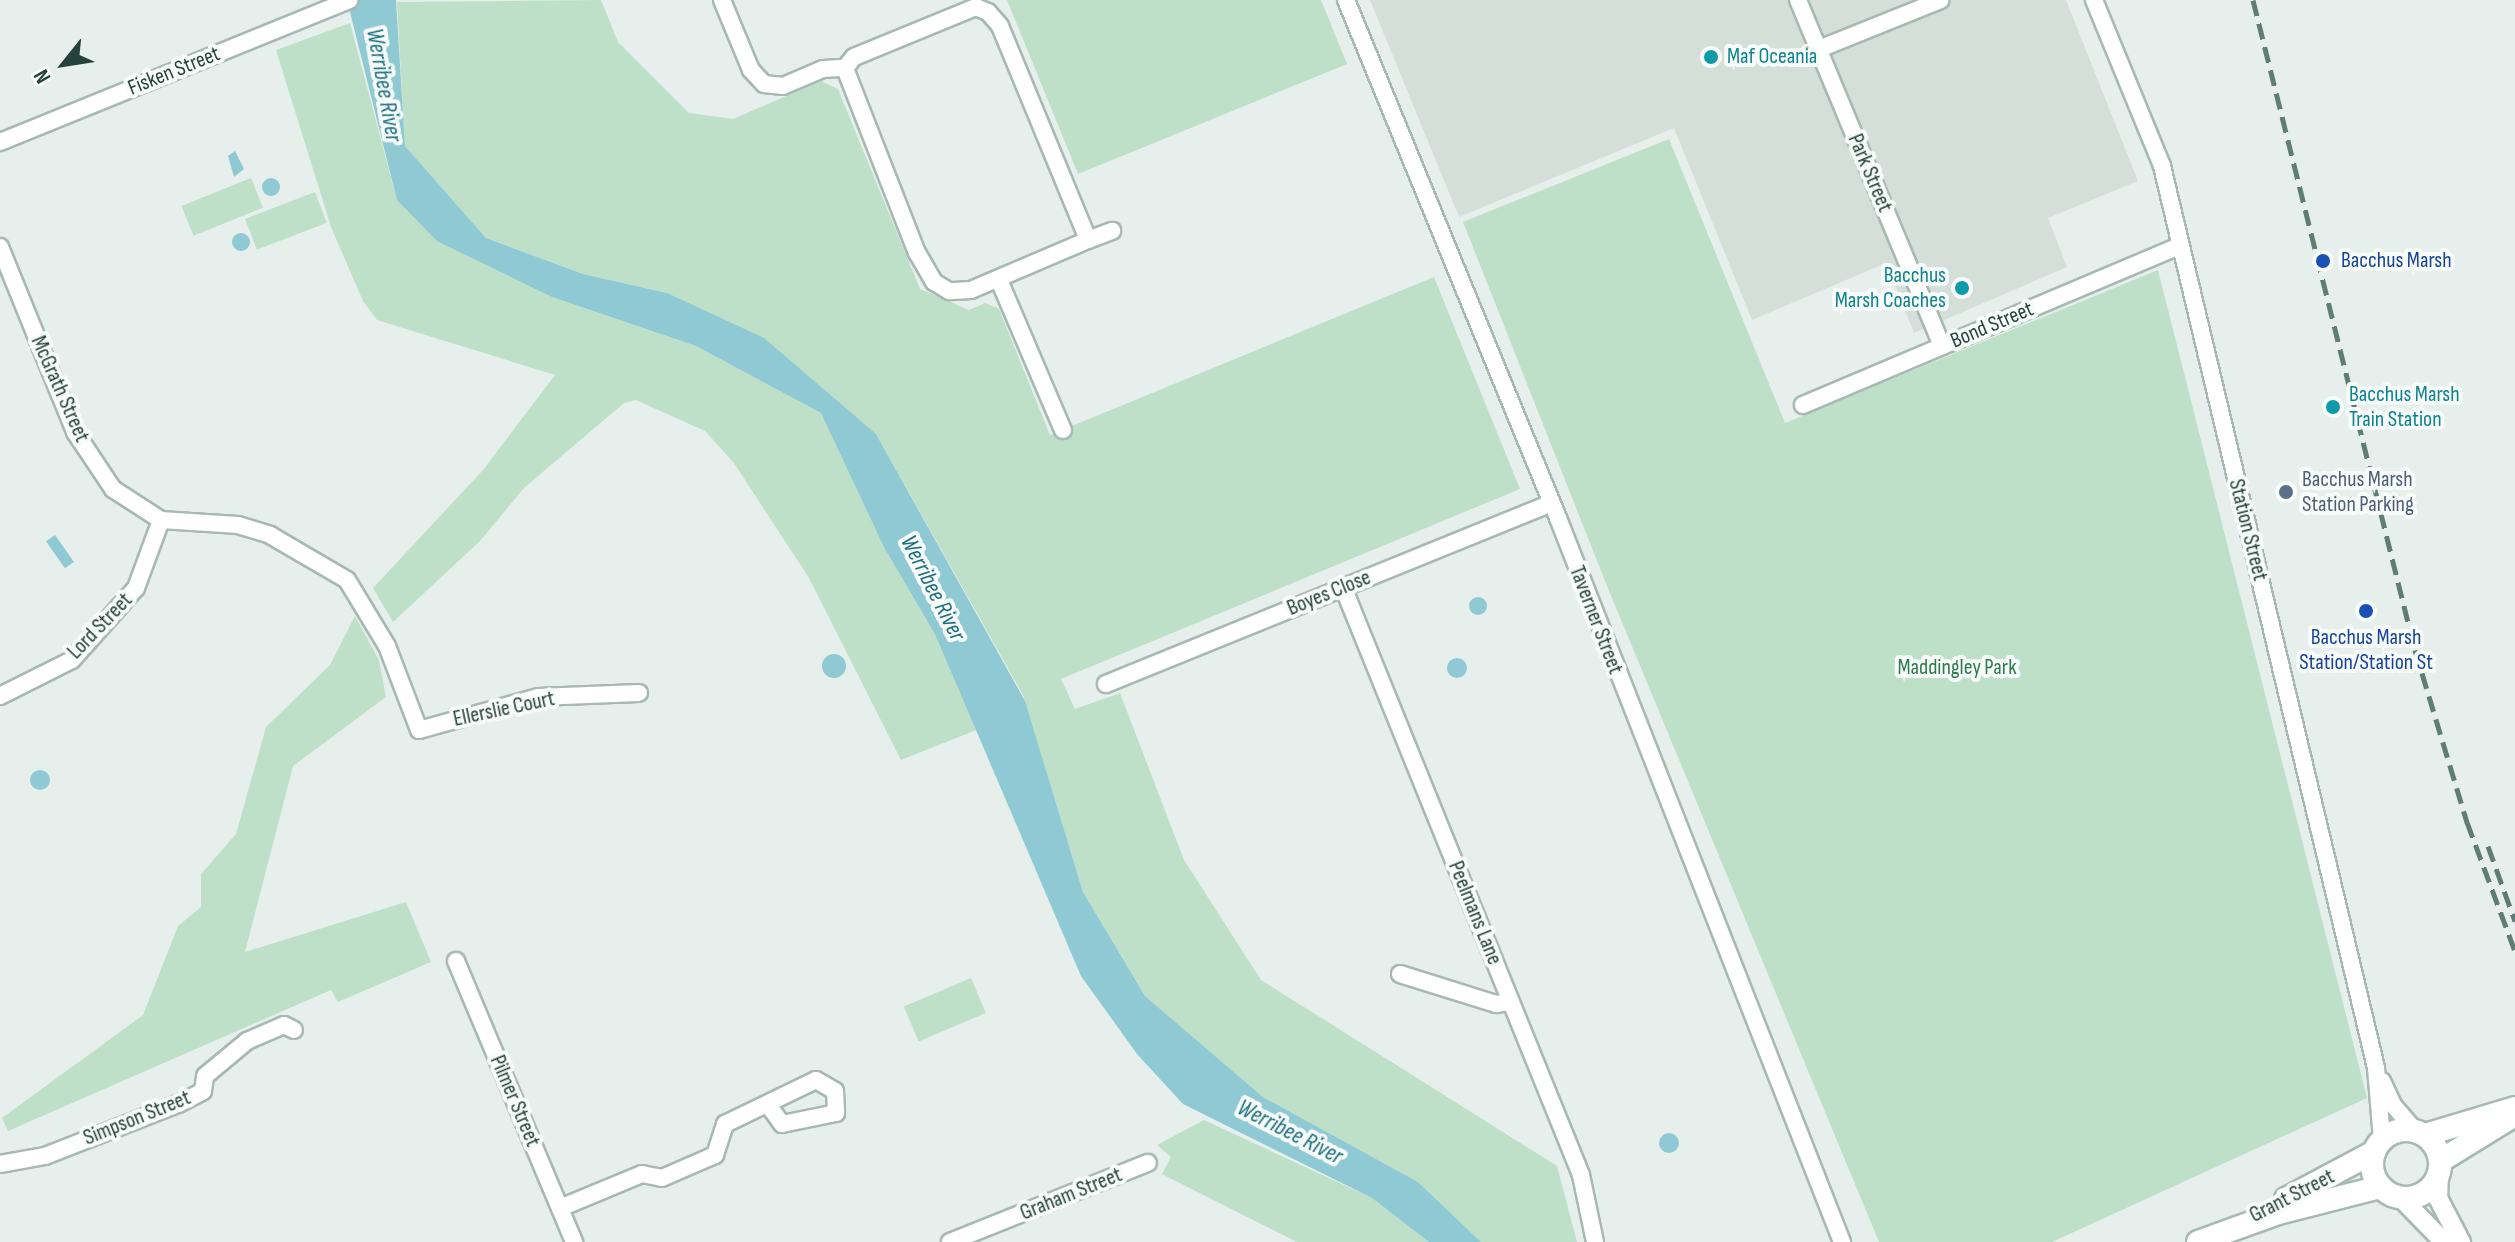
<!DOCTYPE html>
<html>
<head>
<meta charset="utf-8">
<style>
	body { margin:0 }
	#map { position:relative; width:2515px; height:1242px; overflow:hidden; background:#e6efeb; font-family:"Sofia Sans Condensed",sans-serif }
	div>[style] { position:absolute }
	.built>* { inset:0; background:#d4dfda }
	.green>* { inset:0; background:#bfe0c8; transform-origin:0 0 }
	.water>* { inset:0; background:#8ec9d4; transform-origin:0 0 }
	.round { border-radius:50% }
	.roads { filter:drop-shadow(2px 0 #a8b8b2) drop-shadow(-2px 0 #a8b8b2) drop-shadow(0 2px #a8b8b2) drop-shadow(0 -2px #a8b8b2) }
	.minor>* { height:16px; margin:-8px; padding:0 8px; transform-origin:8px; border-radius:8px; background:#fff }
	.tertiary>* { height:18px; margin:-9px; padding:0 9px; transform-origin:9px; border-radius:9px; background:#fff }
	.secondary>* { height:22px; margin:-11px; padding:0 11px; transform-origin:11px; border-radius:11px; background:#fff }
	.secondary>.ring { margin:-11px; padding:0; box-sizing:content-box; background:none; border:22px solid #fff; border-radius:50% }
	.rail>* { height:5px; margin-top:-2.5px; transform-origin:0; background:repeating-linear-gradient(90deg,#5f7d75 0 16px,transparent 0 24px) }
	.dots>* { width:22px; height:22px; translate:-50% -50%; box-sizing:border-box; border:4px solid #f7fbf9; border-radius:50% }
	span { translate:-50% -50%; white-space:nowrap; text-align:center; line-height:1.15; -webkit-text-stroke:8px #f7fbf9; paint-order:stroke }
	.culture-label { font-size:22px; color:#0d838f }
	.left { translate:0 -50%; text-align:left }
	.right { translate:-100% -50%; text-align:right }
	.street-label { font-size:22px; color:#24423a }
	.transit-label { font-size:22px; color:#164399 }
	.service-label { font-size:22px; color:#4e5e75 }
	.park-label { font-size:22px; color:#2d7a4b }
	.water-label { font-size:24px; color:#1c6f80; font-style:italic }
	.north { position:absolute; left:24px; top:24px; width:80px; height:80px; -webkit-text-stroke:6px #f7fbf9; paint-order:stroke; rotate:240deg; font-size:22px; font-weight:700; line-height:32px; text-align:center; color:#24423a }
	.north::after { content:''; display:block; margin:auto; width:28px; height:36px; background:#24423a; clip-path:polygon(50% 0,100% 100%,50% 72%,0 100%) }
</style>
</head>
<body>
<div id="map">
	<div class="built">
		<i style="clip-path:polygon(1370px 0,2066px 0,2138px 181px,2048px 218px,2067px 267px,1914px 333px,1886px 263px,1752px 320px,1674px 128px,1459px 217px)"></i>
	</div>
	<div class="green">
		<i style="clip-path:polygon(601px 0,618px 42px,689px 113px,733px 119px,821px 81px,838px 89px,920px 289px,969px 310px,985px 303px,999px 309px,1050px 435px,1434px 277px,1520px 489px,1061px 679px,1075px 709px,1120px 693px,1184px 860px,1261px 980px,1557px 1166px,1577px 1242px,1481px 1242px,1418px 1182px,1263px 1097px,1145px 996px,1083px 892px,1023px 695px,876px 434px,667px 293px,583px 274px,486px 238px,405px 146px,397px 2px)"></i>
		<i style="clip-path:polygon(1007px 0,1321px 0,1347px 64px,1078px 174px)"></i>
		<i style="clip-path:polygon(350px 23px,397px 200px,552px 297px,696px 346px,821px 413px,989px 725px,901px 760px,809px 578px,734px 463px,705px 431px,636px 400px,624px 403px,524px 488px,480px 541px,393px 622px,373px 588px,483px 470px,555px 375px,377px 320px,363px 301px,331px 227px,276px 50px)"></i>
		<i style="clip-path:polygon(1669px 139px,1785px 423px,2158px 270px,2367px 1098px,2052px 1242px,1879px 1242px,1607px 586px,1463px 222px)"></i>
		<i style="left:251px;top:178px;width:32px;height:75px;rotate:68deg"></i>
		<i style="left:315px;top:192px;width:33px;height:75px;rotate:69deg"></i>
		<i style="clip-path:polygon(355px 616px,379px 660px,386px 697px,293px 766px,245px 952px,406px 902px,431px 962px,338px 1002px,331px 990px,8px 1131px,2px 1118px,143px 1015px,178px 926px,201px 907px,201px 874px,236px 834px,266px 727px,330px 665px)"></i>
		<i style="left:971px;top:978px;width:38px;height:73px;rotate:67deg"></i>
		<i style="clip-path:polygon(1204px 1120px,1372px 1198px,1429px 1242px,1297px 1242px,1162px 1174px,1171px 1157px,1157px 1145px)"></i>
	</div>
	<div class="water">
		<i style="clip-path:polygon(347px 0,396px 0,405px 146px,486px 238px,583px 274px,667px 293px,764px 338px,876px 434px,1025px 701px,1083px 892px,1145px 996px,1263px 1097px,1418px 1182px,1481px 1242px,1429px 1242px,1372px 1198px,1183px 1104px,1137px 1054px,1081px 976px,935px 634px,884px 547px,821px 413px,696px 346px,552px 297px,437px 241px,397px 200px)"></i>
		<i style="clip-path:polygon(235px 151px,244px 169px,234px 177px,228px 156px)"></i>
		<i class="round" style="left:262px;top:178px;width:18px;height:18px"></i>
		<i class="round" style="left:232px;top:233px;width:18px;height:18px"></i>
		<i style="left:55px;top:535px;width:33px;height:11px;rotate:55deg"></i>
		<i class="round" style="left:1469px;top:597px;width:18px;height:18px"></i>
		<i class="round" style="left:822px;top:654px;width:24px;height:24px"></i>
		<i class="round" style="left:1447px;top:658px;width:20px;height:20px"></i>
		<i class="round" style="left:30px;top:770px;width:20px;height:20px"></i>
		<i class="round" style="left:1659px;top:1133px;width:20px;height:20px"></i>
	</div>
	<div class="roads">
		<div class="minor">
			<i style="left:722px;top:0;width:76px;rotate:67.5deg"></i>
			<i style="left:751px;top:70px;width:19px;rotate:47deg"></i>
			<i style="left:764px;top:84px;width:19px;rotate:6deg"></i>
			<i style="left:783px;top:86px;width:43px;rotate:-23deg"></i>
			<i style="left:823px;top:69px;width:22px;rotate:-3deg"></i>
			<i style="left:845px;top:68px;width:14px;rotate:-51deg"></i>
			<i style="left:854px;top:57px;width:132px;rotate:-22.3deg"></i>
			<i style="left:976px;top:7px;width:13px;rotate:23deg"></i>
			<i style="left:988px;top:12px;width:18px;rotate:49deg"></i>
			<i style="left:1000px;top:26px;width:231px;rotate:67.6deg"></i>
			<i style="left:1088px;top:240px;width:127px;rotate:156.9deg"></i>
			<i style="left:971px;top:290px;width:22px;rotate:177deg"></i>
			<i style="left:949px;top:291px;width:17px;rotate:-149deg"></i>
			<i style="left:934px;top:282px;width:34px;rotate:-120deg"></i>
			<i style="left:917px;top:253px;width:199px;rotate:-111.3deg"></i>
			<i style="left:1346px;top:0;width:560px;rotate:67.74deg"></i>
			<i style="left:1558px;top:518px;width:778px;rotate:68.58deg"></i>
			<i style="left:1798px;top:0;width:375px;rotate:67.4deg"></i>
			<i style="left:2094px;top:0;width:179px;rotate:67.7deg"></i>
			<i style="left:2162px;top:166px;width:927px;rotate:76.65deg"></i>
			<i style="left:2376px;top:1068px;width:71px;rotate:85.2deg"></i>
			<i style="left:1819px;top:49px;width:131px;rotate:-21.9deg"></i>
			<i style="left:0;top:142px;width:377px;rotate:-22.1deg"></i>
			<i style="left:1088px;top:240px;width:26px;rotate:-21deg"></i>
			<i style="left:0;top:247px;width:200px;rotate:67.9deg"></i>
			<i style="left:75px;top:432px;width:69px;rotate:56.3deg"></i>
			<i style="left:113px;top:489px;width:57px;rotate:32.9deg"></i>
			<i style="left:161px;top:520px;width:77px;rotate:3.7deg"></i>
			<i style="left:238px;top:525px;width:34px;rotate:17deg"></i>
			<i style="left:270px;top:535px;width:89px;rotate:30.3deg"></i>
			<i style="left:347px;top:580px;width:77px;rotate:58.8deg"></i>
			<i style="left:387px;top:646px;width:90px;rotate:69.1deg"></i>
			<i style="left:419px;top:730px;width:123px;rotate:-15.5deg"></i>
			<i style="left:538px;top:697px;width:101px;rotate:-2.3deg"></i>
			<i style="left:999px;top:280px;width:163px;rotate:66.9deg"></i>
			<i style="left:1803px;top:405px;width:409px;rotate:-22.9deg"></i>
			<i style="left:1343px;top:587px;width:634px;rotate:67.96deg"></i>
			<i style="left:1581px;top:1175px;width:68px;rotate:78.2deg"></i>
			<i style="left:1106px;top:684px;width:481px;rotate:-22.1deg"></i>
			<i style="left:0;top:696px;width:80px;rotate:-26.6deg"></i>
			<i style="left:72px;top:660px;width:96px;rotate:-48.4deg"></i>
			<i style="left:136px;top:588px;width:72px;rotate:-69.8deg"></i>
			<i style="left:456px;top:961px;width:305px;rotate:67.2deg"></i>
			<i style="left:1400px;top:974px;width:101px;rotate:17.4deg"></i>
			<i style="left:1496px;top:1004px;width:15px;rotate:-8deg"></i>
			<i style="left:2382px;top:1081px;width:26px;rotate:65deg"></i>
			<i style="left:2393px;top:1105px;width:35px;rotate:49deg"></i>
			<i style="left:0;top:1164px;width:46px;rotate:-10.1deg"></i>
			<i style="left:45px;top:1156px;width:143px;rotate:-21.4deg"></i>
			<i style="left:178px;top:1104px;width:28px;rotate:-27deg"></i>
			<i style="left:203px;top:1091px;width:15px;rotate:-82deg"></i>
			<i style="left:205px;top:1076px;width:55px;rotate:-39.8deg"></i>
			<i style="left:247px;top:1041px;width:40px;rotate:-23.4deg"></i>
			<i style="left:284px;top:1025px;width:11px;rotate:27deg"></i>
			<i style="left:560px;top:1208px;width:89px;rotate:-22.5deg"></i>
			<i style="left:642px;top:1174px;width:20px;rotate:11deg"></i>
			<i style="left:662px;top:1178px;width:58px;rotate:-23.5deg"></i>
			<i style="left:715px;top:1155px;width:33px;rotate:-72deg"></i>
			<i style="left:725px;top:1124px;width:101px;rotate:-25.8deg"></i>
			<i style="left:816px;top:1080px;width:22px;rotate:30deg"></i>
			<i style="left:835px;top:1091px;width:22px;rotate:87deg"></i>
			<i style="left:836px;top:1113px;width:55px;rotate:168.5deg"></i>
			<i style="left:782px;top:1124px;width:24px;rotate:-126deg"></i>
			<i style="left:950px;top:1242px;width:213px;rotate:-21.8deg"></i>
		</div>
		<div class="tertiary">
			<i style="left:2439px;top:1172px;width:26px;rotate:92deg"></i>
			<i style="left:2438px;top:1198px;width:50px;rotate:62.4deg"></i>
			<i style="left:2401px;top:1198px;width:62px;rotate:45.7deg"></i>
		</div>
		<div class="secondary">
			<i class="ring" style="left:2372px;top:1130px;width:46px;height:46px"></i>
			<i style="left:2425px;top:1135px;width:94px;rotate:-16.7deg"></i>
			<i style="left:2440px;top:1161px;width:79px;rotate:-31.5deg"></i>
			<i style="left:2286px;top:1199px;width:100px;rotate:-28.1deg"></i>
			<i style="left:2198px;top:1242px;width:85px;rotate:-19.9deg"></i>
			<i style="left:2278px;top:1213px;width:105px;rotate:-14.3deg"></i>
		</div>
	</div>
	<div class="rail">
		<i style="left:2253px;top:0;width:670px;rotate:76.01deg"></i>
		<i style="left:2415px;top:650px;width:180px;rotate:73.2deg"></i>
		<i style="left:2467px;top:822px;width:138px;rotate:69.6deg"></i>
		<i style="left:2488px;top:846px;width:80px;rotate:70.2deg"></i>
	</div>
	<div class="dots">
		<i style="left:1711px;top:57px;background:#0f9aa8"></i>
		<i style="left:2323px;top:261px;background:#1a4fb4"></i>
		<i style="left:1962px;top:288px;background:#0f9aa8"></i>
		<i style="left:2333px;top:407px;background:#0f9aa8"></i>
		<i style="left:2286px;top:492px;background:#5c6f8a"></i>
		<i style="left:2366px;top:611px;background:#1a4fb4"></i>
	</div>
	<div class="culture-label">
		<span class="left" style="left:1727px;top:57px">Maf Oceania</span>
		<span class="right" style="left:1946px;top:288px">Bacchus<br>Marsh Coaches</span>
		<span class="left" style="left:2349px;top:407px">Bacchus Marsh<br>Train Station</span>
	</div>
	<div class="street-label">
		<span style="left:174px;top:71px;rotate:-22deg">Fisken Street</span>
		<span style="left:1870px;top:173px;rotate:67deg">Park Street</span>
		<span style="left:1992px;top:325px;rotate:-23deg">Bond Street</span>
		<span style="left:60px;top:389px;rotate:66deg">McGrath Street</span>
		<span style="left:2248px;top:530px;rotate:76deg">Station Street</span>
		<span style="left:1329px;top:593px;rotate:-22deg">Boyes Close</span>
		<span style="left:1596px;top:620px;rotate:69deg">Taverner Street</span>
		<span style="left:100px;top:626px;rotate:-46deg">Lord Street</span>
		<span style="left:504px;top:709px;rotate:-12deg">Ellerslie Court</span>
		<span style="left:1475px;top:913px;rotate:68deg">Peelmans Lane</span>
		<span style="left:515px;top:1101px;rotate:67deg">Pilmer Street</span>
		<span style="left:137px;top:1118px;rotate:-22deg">Simpson Street</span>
		<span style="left:1071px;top:1194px;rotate:-22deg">Graham Street</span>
		<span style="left:2292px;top:1196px;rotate:-27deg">Grant Street</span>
	</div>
	<div class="transit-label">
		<span class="left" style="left:2341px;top:261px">Bacchus Marsh</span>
		<span style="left:2366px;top:650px">Bacchus Marsh<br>Station/Station St</span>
	</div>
	<div class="service-label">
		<span class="left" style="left:2302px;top:492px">Bacchus Marsh<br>Station Parking</span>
	</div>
	<div class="park-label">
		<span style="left:1957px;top:668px">Maddingley Park</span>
	</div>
	<div class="water-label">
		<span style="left:384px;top:85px;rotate:80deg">Werribee River</span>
		<span style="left:933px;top:588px;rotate:63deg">Werribee River</span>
		<span style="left:1290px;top:1132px;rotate:27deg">Werribee River</span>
	</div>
	<div class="north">N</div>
</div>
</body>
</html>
